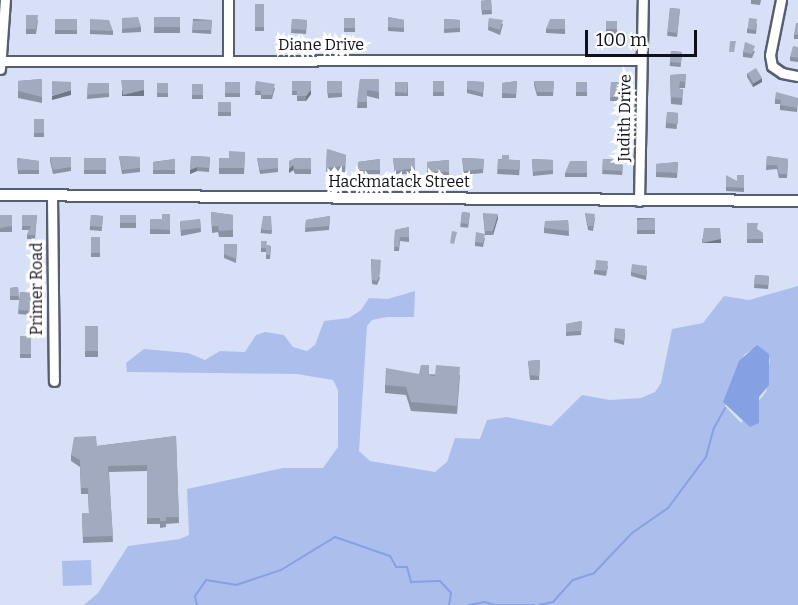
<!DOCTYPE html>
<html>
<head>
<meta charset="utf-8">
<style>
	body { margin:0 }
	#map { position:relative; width:798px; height:605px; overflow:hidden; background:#d7e0f6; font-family:Bitter,serif }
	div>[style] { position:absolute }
	.green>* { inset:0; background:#acbfec; transform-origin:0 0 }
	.water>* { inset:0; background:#86a0e4 }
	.stream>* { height:2px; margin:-1px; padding:0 1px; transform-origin:1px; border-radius:1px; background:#86a0e4 }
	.roads { filter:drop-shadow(2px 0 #565e71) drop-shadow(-2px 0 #565e71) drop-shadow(0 2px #565e71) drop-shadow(0 -2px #565e71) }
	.minor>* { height:9px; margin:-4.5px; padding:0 4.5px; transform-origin:4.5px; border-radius:4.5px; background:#fff }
	.tertiary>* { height:10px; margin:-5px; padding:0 5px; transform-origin:5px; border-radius:5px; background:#fff }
	.wall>* { inset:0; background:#8a92a4; transform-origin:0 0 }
	.shaded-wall>* { inset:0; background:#717786; transform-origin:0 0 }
	.building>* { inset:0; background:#a1aabf; transform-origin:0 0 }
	span { translate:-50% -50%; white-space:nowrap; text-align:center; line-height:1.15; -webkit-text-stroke:6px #fff; paint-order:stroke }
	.street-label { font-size:16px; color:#0e1119 }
	.scale { position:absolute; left:585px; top:30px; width:112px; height:27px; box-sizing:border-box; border:3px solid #0e1119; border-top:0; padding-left:8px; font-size:18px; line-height:21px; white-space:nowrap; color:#0e1119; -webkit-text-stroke:4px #fff; paint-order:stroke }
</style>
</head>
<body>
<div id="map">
	<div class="green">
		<i style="clip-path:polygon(evenodd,798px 286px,798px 605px,84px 605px,98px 593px,128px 546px,180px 539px,189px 535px,187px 489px,283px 468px,323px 468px,338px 447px,338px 390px,333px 380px,297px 374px,127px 372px,126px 363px,144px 349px,188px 353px,205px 360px,220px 351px,245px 352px,256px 335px,265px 332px,284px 335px,293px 347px,307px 351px,315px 345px,324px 321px,349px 318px,361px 310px,369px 298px,388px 299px,415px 291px,414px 317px,387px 317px,372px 320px,367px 326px,359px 451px,370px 461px,435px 472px,447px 462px,455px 438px,480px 439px,487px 420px,507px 417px,551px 426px,582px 395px,610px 400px,641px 398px,655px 392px,661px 383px,672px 329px,703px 323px,724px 296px,749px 300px,798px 286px,751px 350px,770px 359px,766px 392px,741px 423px,725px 406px,744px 355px,751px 350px)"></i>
		<i style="left:91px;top:560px;width:25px;height:29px;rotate:88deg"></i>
	</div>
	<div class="water">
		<i style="clip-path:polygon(757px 345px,769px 354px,769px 385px,759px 397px,759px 423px,750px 427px,723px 402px,739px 361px)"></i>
	</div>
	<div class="stream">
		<i style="left:197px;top:605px;width:9px;rotate:-103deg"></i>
		<i style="left:195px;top:596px;width:19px;rotate:-55deg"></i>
		<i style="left:206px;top:580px;width:30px;rotate:9deg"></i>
		<i style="left:236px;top:585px;width:47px;rotate:-18.4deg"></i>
		<i style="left:281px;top:570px;width:63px;rotate:-31.4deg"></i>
		<i style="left:335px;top:537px;width:58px;rotate:19.1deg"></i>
		<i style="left:390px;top:556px;width:13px;rotate:61deg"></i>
		<i style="left:396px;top:567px;width:11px"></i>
		<i style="left:407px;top:567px;width:16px;rotate:75deg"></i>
		<i style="left:411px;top:582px;width:29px;rotate:-2deg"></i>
		<i style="left:440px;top:581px;width:16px;rotate:47deg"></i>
		<i style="left:451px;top:593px;width:12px;rotate:99deg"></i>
		<i style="left:469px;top:605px;width:16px;rotate:-11deg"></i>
		<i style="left:485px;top:602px;width:10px;rotate:17deg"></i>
		<i style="left:496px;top:605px;width:38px"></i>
		<i style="left:539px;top:605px;width:14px;rotate:-12deg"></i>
		<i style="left:553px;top:602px;width:30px;rotate:-48deg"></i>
		<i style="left:573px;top:580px;width:22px;rotate:-18deg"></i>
		<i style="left:594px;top:573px;width:55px;rotate:-46.5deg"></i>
		<i style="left:632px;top:533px;width:44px;rotate:-34.8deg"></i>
		<i style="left:668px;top:508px;width:64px;rotate:-53.3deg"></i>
		<i style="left:706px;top:457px;width:30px;rotate:-75deg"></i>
		<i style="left:714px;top:428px;width:23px;rotate:-61deg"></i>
	</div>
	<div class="roads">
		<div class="minor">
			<i style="left:781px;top:0;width:56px;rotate:101.3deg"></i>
			<i style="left:770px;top:55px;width:11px;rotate:80deg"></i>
			<i style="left:772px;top:66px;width:12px;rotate:35deg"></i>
			<i style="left:782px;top:73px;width:16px;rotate:11deg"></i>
			<i style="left:228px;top:59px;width:59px;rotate:-90deg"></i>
			<i style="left:0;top:61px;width:641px;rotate:-0.09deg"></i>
			<i style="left:0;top:69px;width:69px;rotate:-85.9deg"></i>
			<i style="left:52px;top:196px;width:185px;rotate:89.4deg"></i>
			<i style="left:639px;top:201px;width:201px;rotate:-88.9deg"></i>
		</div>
		<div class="tertiary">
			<i style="left:0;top:195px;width:798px;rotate:0.43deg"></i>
		</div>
	</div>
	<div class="wall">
		<i style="left:491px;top:0;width:14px;height:10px;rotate:86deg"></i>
		<i style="clip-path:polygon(751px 0,761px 0,760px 5px,751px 4px)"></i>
		<i style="left:255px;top:4px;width:9px;height:27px"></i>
		<i style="left:670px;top:8px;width:10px;height:28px;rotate:6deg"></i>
		<i style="clip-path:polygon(26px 15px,38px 20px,36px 34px,26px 34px)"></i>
		<i style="left:154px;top:17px;width:26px;height:16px"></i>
		<i style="clip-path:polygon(388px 17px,404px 20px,404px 32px,388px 31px)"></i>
		<i style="clip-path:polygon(122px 18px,141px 27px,141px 32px,122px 33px)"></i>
		<i style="left:344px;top:18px;width:11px;height:14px"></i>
		<i style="clip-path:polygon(489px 18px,503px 24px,500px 35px,488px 30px)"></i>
		<i style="left:55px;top:19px;width:22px;height:15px"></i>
		<i style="clip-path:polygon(90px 19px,113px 31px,113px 35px,90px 34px)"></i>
		<i style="left:292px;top:19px;width:15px;height:14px;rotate:4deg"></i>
		<i style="clip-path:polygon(444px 19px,460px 20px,460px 32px,444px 33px)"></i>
		<i style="clip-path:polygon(565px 19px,565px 34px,546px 33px,546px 29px)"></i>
		<i style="left:212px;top:20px;width:14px;height:19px;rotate:94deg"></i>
		<i style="left:606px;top:21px;width:11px;height:13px"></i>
		<i style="clip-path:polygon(757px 23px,756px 34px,747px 33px,747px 29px)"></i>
		<i style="clip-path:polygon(798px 23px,798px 39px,794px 39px,794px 35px)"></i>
		<i style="clip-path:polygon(798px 47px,798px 62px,790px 61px,790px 57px)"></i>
		<i style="left:671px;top:51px;width:11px;height:15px;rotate:5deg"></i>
		<i style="clip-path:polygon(755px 51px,752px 58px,743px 57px,743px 52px)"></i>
		<i style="clip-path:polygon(747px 73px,762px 82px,753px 87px,747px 77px)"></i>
		<i style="clip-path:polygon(686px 74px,685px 88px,680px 88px,679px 89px,683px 89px,682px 105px,671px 104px,670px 75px)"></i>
		<i style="clip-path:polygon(42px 79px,42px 103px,18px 98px,18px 81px)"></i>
		<i style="clip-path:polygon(360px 79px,379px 79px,379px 99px,367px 96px,367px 108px,357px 108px)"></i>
		<i style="clip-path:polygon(256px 81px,275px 88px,272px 99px,261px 99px,261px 95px,255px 95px)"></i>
		<i style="clip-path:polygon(292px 81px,311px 81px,311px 94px,306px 101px,297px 101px,297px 95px,292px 95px)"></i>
		<i style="clip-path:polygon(342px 81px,342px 97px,328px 98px,327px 87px)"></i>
		<i style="left:433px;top:81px;width:11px;height:15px"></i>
		<i style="clip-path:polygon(467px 81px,484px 82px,483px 97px,467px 93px)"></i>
		<i style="clip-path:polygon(517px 81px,516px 98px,502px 98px,502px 83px)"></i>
		<i style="clip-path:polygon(534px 81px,554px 81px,553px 96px,537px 96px,534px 85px)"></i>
		<i style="left:225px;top:82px;width:15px;height:15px"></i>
		<i style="left:395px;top:82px;width:13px;height:14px"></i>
		<i style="left:576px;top:82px;width:11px;height:14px"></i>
		<i style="clip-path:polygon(611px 82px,626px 83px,626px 96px,619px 96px,619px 101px,610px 101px)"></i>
		<i style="clip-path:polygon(88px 83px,109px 83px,109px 97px,87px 99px)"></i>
		<i style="left:157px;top:83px;width:11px;height:14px"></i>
		<i style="left:192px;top:84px;width:11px;height:15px"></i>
		<i style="clip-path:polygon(798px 98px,797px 112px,780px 110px,780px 104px,775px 104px,775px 99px)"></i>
		<i style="left:218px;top:102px;width:13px;height:14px"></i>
		<i style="left:667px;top:112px;width:11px;height:16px;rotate:5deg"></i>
		<i style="left:34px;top:119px;width:10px;height:18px"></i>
		<i style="clip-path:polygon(327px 149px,346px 155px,345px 172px,326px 174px)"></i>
		<i style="clip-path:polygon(245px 152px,244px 174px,219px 174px,219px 158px,229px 158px)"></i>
		<i style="clip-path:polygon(119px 156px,140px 157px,140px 172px,122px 174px)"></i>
		<i style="clip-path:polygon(191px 156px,210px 157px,209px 172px,197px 171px,190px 174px)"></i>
		<i style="clip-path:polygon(767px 156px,788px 159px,787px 178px,779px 178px,777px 169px,766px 170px)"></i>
		<i style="clip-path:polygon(50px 157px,71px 157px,71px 171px,53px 174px,50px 161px)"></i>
		<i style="clip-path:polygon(17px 158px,39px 161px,39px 174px,18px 174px)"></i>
		<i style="left:106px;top:158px;width:16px;height:22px;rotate:90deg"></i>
		<i style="clip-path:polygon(257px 158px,278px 158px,278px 172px,260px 174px)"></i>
		<i style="clip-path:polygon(311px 158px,311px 174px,295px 174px,293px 170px,289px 173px,289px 161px)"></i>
		<i style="clip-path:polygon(393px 158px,415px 158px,415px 173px,395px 175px)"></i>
		<i style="clip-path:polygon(462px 158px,484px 159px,483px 173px,464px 175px)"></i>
		<i style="clip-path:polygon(175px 159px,175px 174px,153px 174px,153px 162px)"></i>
		<i style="clip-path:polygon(380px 159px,380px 174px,358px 174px,358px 162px)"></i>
		<i style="left:498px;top:159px;width:22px;height:15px;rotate:3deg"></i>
		<i style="clip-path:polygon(532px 159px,553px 160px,553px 174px,533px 176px)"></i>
		<i style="left:603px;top:159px;width:20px;height:15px;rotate:3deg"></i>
		<i style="clip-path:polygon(449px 160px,449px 176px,427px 175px,427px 162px)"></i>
		<i style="clip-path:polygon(587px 161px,587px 177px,565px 177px,565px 173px)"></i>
		<i style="clip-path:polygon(678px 162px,677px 178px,656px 177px,656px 164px)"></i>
		<i style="clip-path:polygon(744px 175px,744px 192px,726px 191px,726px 187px,737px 181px)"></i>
		<i style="clip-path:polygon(211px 212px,233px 215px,233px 237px,219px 237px,218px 232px,212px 233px)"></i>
		<i style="left:462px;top:212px;width:8px;height:15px;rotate:7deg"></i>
		<i style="clip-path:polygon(483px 213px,498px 218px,493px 235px,485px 235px)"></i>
		<i style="clip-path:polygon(585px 213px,595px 218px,593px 231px,588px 230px)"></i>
		<i style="clip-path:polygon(170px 214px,170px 234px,150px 234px,150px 219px,162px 219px)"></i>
		<i style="left:0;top:215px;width:12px;height:17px"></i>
		<i style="clip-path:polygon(22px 215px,37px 215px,35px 239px,27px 239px,27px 235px,29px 230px,22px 230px)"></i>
		<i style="left:91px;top:215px;width:12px;height:15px;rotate:5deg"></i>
		<i style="left:136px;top:215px;width:13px;height:16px;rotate:90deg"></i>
		<i style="clip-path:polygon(330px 216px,329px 230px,305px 232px,306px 220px)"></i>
		<i style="left:655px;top:218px;width:16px;height:18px;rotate:90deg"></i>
		<i style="clip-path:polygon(200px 219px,201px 232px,181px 236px,180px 223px)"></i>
		<i style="clip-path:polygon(568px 220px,569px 236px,544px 233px,544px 228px)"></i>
		<i style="clip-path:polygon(747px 223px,763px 233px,763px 243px,747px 243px)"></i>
		<i style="clip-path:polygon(409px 227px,409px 242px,400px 241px,399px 251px,394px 251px,395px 230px)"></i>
		<i style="left:261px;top:229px;width:11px;height:4px;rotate:5deg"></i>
		<i style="left:91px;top:237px;width:9px;height:20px"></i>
		<i style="clip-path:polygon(485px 238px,483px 247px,475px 246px,475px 242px)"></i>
		<i style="clip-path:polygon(261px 241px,266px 245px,271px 246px,270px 259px,266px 259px,266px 252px,261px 252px)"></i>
		<i style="clip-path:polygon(224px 244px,237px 244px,236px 263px,224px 258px)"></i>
		<i style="clip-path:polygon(371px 259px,380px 278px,377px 285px,372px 284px)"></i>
		<i style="clip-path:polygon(608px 266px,606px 276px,594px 274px,594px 270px)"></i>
		<i style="clip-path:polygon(647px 270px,646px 280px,631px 276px,631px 272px)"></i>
		<i style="left:755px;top:275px;width:14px;height:13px;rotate:4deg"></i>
		<i style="clip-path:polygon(18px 287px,19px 300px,10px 300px,10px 288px)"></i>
		<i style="left:20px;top:292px;width:11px;height:22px;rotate:5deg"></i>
		<i style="clip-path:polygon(582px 321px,581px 335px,566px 336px,566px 324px)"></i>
		<i style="left:85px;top:326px;width:13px;height:31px"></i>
		<i style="clip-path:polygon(615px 328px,625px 333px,624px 345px,614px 342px)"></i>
		<i style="left:20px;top:336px;width:11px;height:22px"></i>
		<i style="clip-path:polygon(540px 360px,539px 380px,530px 380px,528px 361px)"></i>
		<i style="clip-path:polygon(419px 374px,460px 375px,457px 414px,411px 411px,406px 395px,385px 393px,385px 385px)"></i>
		<i style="clip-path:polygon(176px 436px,179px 523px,166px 524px,166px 527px,160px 528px,160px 524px,147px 524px,147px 471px,109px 472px,113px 542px,83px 543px,82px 513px,89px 513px,88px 494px,81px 494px,80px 467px,71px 461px,71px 455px,97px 446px)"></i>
	</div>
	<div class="shaded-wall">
		<i style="clip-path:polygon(762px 78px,762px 82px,753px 87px,753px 83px)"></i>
		<i style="clip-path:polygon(71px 90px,71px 95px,52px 100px,52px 96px)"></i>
		<i style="left:144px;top:90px;width:6px;height:22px;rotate:90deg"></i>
		<i style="clip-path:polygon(311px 90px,311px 94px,306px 101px,306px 96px)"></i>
		<i style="clip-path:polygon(293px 165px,293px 170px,289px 173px,289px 169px)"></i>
		<i style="clip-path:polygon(197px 167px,197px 171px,190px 174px,190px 170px)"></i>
		<i style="clip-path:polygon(498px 214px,498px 218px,493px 235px,493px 231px)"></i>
		<i style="left:721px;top:239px;width:4px;height:19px;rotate:90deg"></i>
	</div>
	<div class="building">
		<i style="clip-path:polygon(491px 0,492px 10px,481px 10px,481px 1px)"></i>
		<i style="left:255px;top:4px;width:9px;height:23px"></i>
		<i style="left:670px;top:8px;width:10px;height:24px;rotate:6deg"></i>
		<i style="clip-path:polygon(26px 15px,38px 15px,36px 29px,26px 29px)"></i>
		<i style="clip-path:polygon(138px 17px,141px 27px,122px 29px,122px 18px)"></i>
		<i style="left:154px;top:17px;width:26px;height:10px"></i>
		<i style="clip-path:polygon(388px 17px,404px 20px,404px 28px,388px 27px)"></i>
		<i style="left:344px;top:18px;width:11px;height:10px"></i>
		<i style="clip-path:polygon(489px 18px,503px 20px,500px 30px,488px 26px)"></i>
		<i style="left:749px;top:18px;width:8px;height:11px;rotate:7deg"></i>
		<i style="left:55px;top:19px;width:22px;height:11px"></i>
		<i style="clip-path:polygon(90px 19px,109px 20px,113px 31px,90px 30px)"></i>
		<i style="left:292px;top:19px;width:15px;height:10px;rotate:4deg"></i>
		<i style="clip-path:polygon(444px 19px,460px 20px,460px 28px,444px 29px)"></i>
		<i style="clip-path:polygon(550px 19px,565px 19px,565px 29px,546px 29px)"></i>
		<i style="clip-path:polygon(212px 20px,211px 30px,193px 30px,193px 21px)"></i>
		<i style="left:606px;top:21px;width:11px;height:8px"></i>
		<i style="clip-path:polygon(796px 23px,798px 23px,798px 35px,794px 35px)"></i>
		<i style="clip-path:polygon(730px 41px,736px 41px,734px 52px,729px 52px)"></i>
		<i style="clip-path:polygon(745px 42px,755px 46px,752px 54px,743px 52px)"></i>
		<i style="clip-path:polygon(793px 46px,798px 47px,798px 58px,790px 57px)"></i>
		<i style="left:671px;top:51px;width:11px;height:11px;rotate:5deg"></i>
		<i style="left:756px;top:68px;width:12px;height:10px;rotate:59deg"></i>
		<i style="clip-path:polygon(686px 74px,685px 82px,680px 81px,679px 89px,683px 89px,682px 98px,671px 97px,670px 75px)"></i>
		<i style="clip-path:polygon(42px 79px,42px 97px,18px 91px,18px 81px)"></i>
		<i style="clip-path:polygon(360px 79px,379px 79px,379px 92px,367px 90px,367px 102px,357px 102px)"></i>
		<i style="clip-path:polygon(121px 80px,144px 80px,144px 90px,123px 95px)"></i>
		<i style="clip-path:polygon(52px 81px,71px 82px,71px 90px,52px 96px)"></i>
		<i style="clip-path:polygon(256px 81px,275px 84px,272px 95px,261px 95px,261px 91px,255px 90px)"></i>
		<i style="clip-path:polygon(292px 81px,311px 81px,311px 90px,306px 96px,297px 96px,297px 91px,292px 91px)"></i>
		<i style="left:342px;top:81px;width:12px;height:15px;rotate:90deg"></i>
		<i style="left:433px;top:81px;width:11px;height:11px"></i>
		<i style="clip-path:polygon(467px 81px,484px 82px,483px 93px,467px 89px)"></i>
		<i style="clip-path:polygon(517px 81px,516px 94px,502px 93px,502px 83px)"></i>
		<i style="clip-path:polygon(534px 81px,554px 81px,553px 92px,537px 92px)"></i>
		<i style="left:225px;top:82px;width:15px;height:11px"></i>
		<i style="clip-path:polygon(395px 82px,408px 82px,407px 93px,395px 92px)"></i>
		<i style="left:576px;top:82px;width:11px;height:10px"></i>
		<i style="clip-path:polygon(611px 82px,626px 83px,626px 92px,619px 92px,619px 97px,610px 97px)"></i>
		<i style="clip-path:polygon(88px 83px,109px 83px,109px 93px,87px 95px)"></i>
		<i style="left:157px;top:83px;width:11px;height:10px"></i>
		<i style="left:192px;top:84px;width:11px;height:11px"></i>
		<i style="clip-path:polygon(776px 92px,798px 98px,797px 108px,780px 105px,781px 100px,775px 99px)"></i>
		<i style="left:218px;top:102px;width:13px;height:10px"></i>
		<i style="clip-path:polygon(667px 112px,678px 113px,678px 124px,667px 123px)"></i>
		<i style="left:34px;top:119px;width:10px;height:14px"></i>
		<i style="clip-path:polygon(327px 149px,346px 155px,345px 166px,326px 168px)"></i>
		<i style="clip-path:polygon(229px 151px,245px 152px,244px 168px,219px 168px,219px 158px,229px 158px)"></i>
		<i style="clip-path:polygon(502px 155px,509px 155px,509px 160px,520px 160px,520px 170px,498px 169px,498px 159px,502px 160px)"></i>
		<i style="clip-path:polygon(119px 156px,140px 157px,140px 168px,122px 170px)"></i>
		<i style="clip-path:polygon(191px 156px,210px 157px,209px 168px,197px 167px,190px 170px)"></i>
		<i style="clip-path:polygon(767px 156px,788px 159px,787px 174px,779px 174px,777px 165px,766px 165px)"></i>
		<i style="clip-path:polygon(50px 157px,71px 157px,71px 167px,53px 170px)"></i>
		<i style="clip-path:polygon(17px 158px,39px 161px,39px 170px,18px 170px)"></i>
		<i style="left:106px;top:158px;width:12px;height:22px;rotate:90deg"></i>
		<i style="clip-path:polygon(257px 158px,278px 158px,278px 168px,260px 170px)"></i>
		<i style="clip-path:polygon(295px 158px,311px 158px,311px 169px,295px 169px,293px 165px,289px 169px,289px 161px)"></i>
		<i style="clip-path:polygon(393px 158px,415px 158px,415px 168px,395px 171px)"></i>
		<i style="clip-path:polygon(462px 158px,484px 159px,483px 169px,464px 171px)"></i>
		<i style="clip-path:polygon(175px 159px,175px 170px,153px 170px,153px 162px)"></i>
		<i style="clip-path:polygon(380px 159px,380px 170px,358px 170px,358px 162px)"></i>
		<i style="clip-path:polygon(532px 159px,553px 160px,553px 170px,533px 172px)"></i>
		<i style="left:603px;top:159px;width:20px;height:11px;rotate:3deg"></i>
		<i style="clip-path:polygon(449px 160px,449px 172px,427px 171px,427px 162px)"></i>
		<i style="clip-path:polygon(570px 161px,587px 161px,587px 173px,565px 173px)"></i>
		<i style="clip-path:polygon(678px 162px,677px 173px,656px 172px,656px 164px)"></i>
		<i style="clip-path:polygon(726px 175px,737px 181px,737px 175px,744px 175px,744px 188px,726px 187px)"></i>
		<i style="clip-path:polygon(211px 212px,233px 215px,233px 230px,219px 231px,218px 226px,212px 226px)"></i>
		<i style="left:462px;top:212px;width:8px;height:11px;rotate:7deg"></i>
		<i style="clip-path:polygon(483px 213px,498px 214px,493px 231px,485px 231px)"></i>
		<i style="clip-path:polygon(585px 213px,595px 214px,593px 226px,588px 226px)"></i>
		<i style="clip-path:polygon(162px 214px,170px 214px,170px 230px,150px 229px,150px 219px,162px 219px)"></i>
		<i style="clip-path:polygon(0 215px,12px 215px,12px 226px,0 228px)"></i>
		<i style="clip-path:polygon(22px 215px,37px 215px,35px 235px,27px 235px,31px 226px,22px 226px)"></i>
		<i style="left:91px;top:215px;width:12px;height:11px;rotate:5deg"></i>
		<i style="left:136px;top:215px;width:8px;height:16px;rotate:90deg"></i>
		<i style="clip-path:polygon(263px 216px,271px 216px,272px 230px,261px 229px)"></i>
		<i style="clip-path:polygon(330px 216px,329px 226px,305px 228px,306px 220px)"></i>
		<i style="clip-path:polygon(655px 218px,655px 230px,637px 230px,637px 220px)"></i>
		<i style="left:200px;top:219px;width:9px;height:20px;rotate:84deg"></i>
		<i style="clip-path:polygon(568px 220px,569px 231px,544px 228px,545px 221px)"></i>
		<i style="clip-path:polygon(747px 223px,758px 223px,757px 229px,763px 233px,763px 239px,747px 239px)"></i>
		<i style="clip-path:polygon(409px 227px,409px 237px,400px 237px,399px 247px,394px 247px,395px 230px)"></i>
		<i style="clip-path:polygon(704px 228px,720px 228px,721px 239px,702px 243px)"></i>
		<i style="clip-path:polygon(452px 231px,457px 232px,454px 244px,450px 243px)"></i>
		<i style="clip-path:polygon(476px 232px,485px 234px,483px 243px,475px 242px)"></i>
		<i style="left:91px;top:237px;width:9px;height:16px"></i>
		<i style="clip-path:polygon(261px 241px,267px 241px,266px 248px,261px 248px)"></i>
		<i style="clip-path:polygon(224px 244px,237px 244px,236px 259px,224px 254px)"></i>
		<i style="clip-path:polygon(266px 245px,271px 246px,270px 255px,266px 255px)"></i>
		<i style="clip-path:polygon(371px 259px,381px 260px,380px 274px,377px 281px,372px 280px)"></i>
		<i style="left:596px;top:260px;width:12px;height:10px;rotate:5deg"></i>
		<i style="clip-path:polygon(632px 264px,647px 266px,646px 276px,631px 272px)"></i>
		<i style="left:755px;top:275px;width:14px;height:9px;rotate:4deg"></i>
		<i style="clip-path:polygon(18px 287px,19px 296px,10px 296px,10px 288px)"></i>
		<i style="left:20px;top:292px;width:11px;height:18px;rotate:5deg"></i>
		<i style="clip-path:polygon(582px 321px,581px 331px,566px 332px,566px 324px)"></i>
		<i style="left:85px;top:326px;width:13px;height:25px"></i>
		<i style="clip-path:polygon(615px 328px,625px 329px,624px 341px,614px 338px)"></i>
		<i style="left:20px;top:336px;width:11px;height:18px"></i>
		<i style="clip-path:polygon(540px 360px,539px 376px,530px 375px,528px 361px)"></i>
		<i style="clip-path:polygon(421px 365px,429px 365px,429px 375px,435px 376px,436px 365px,460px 367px,457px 406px,411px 402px,406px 387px,385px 385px,386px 368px,419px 374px)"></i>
		<i style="clip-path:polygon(96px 436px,97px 446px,176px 436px,179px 517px,166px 517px,166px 521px,160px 521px,160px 518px,147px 518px,147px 465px,108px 466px,113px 536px,83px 537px,82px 513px,89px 513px,88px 488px,81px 488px,80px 460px,71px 455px,74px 437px)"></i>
	</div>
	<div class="street-label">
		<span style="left:321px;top:45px">Diane Drive</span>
		<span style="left:625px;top:118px;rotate:-89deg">Judith Drive</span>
		<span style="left:399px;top:182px">Hackmatack Street</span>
		<span style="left:37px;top:289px;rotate:-90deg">Primer Road</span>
	</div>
	<div class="scale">100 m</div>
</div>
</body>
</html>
